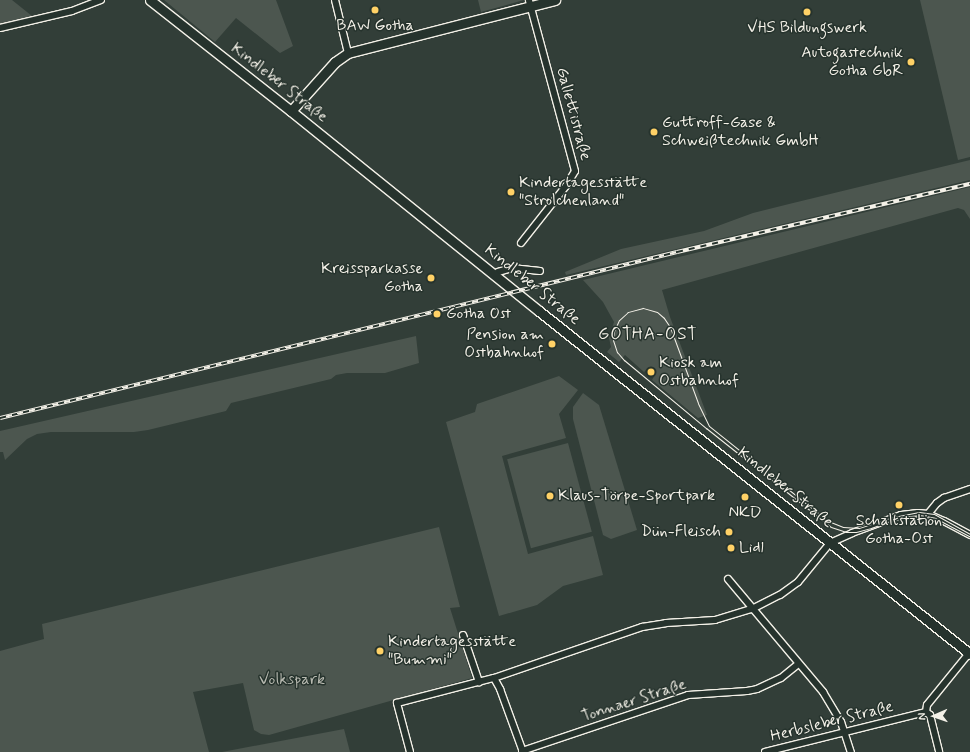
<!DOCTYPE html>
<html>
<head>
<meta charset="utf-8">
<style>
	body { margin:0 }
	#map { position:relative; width:970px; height:752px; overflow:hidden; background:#323e38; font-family:Mynerve,sans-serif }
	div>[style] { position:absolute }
	.green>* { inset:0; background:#4c564f; transform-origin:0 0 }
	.roads { filter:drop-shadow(1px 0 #f4f1e8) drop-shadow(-1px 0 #f4f1e8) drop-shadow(0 1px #f4f1e8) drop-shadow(0 -1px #f4f1e8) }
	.street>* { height:6px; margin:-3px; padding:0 3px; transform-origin:3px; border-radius:3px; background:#26332d }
	.secondary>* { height:9px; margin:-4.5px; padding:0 4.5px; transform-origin:4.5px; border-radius:4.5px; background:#26332d }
	.tram>* { height:1px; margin:-0.5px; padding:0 0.5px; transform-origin:0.5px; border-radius:0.5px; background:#f4f1e8 }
	.rail>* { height:3.5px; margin-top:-1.75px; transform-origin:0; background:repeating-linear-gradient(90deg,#26332d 0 6px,#f4f1e8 0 12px); box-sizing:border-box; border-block:1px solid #f4f1e8 }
	.dots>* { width:11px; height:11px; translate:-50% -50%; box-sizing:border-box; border:2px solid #26332d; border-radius:50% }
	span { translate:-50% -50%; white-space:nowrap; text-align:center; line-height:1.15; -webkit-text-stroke:3px #26332d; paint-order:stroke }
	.poi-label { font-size:16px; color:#f4f1e8 }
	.right { translate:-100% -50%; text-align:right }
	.left { translate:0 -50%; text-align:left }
	.street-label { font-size:16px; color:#f4f1e8 }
	.park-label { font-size:16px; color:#b9bbb2 }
	.neighbourhood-label { font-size:17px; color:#f4f1e8; letter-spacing:1px }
	.north { position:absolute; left:914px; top:696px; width:40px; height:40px; -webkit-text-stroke:3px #26332d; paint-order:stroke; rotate:268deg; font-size:11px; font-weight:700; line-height:16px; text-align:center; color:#f4f1e8 }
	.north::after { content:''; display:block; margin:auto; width:14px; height:18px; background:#f4f1e8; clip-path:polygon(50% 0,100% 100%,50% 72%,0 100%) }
</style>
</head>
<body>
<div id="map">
	<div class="green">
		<i style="clip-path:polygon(0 0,12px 0,32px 16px,0 24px)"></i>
		<i style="clip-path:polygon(164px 0,276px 0,293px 46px,280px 53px,236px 18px,215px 42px)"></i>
		<i style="clip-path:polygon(478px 0,524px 0,481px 12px)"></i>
		<i style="clip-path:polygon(920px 0,970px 0,970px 157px,958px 160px)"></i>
		<i style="clip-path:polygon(970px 160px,970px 180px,566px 275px,565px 272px,621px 249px,704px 231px,753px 213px,789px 204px)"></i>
		<i style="clip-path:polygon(970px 187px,970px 219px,964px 210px,958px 208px,662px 290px,670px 317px,707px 415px,698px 418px,652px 380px,656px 373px,649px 367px,644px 372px,625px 355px,619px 362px,607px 352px,611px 347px,609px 338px,614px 322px,603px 302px,583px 280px)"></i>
		<i style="clip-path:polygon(416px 336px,419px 363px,385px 373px,347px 373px,336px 375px,331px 379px,231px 403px,226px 411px,148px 430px,134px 432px,51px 432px,37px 434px,27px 439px,5px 460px,3px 452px,0 452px,0 431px)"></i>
		<i style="clip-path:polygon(559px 376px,578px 390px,559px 414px,566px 438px,502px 456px,528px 554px,593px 536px,603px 575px,563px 586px,537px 605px,499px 616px,446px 422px,475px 412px,477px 404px)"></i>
		<i style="clip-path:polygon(583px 393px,599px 405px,637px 530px,611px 539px,603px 535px,573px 419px,573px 407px)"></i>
		<i style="left:568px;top:443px;width:92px;height:63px;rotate:75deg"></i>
		<i style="clip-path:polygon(439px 527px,460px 607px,450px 608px,472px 678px,269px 735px,261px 734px,254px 730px,243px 683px,193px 692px,209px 752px,0 752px,0 651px,44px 639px,42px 624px)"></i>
		<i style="clip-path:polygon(344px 729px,350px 752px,222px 752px)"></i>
	</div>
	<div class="roads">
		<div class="street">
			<i style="left:335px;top:0;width:55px;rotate:76.2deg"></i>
			<i style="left:0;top:28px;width:74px;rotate:-13.3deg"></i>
			<i style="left:72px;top:11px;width:31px;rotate:-21deg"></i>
			<i style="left:521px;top:243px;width:73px;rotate:-51.7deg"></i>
			<i style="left:566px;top:186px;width:17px;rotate:-59deg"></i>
			<i style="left:575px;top:171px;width:177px;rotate:-105.1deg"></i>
			<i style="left:498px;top:272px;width:15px;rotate:-16deg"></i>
			<i style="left:512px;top:268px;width:28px;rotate:6deg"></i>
			<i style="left:928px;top:514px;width:14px;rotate:-51deg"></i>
			<i style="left:937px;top:503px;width:9px;rotate:-36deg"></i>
			<i style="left:944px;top:498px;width:28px;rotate:-19deg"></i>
			<i style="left:728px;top:579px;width:148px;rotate:49.9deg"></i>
			<i style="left:823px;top:692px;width:35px;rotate:59deg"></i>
			<i style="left:841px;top:722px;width:32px;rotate:72deg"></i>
			<i style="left:463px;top:635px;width:50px;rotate:71.2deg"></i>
			<i style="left:494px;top:678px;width:13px;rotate:61deg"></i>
			<i style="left:500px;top:689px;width:67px;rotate:69.9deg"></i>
			<i style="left:926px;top:712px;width:5px;rotate:37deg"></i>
			<i style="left:930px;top:715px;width:38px;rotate:76deg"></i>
			<i style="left:522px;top:751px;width:175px;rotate:-18.6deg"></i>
			<i style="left:688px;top:695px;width:59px;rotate:-3.9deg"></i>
			<i style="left:747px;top:691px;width:10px;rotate:-11deg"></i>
			<i style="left:757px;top:689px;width:26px;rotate:-25deg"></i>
			<i style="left:781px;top:678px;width:22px;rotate:-39deg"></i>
			<i style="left:410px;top:752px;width:51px;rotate:-104.9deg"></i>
			<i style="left:397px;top:703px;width:100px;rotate:-14.5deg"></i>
			<i style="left:494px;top:678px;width:157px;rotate:-19deg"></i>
			<i style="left:642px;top:627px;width:24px;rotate:-9deg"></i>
			<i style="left:666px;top:623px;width:49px;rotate:-3.5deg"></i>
			<i style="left:715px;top:620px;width:39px;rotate:-17deg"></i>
			<i style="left:752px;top:609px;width:31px;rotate:-27deg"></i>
			<i style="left:780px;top:595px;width:22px;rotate:-36deg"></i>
			<i style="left:798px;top:582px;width:50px;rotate:-50.6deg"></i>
			<i style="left:830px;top:543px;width:24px;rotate:-24deg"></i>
			<i style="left:852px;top:533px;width:52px;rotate:-20.2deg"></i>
			<i style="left:901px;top:515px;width:17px;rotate:-7deg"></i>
			<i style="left:918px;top:513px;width:10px;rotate:6deg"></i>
			<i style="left:928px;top:514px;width:17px;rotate:24deg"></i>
			<i style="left:944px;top:521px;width:30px;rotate:28deg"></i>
			<i style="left:765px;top:752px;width:166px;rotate:-14deg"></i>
			<i style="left:926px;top:712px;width:7px;rotate:-82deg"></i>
			<i style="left:927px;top:705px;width:68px;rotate:-50.9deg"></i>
		</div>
		<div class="secondary">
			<i style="left:150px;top:0;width:179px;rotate:38.2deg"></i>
			<i style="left:291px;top:111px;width:319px;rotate:38.9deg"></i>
			<i style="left:539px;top:311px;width:551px;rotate:38.51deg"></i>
			<i style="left:291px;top:111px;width:66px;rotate:-48.1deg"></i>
			<i style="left:335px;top:62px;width:16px;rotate:-35deg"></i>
			<i style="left:348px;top:53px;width:214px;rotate:-14.4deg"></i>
		</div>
	</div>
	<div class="tram">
		<i style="left:970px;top:534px;width:41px;rotate:-150.9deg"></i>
		<i style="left:934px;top:514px;width:15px;rotate:-172deg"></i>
		<i style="left:919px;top:512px;width:26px;rotate:169deg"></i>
		<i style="left:893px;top:517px;width:36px;rotate:162deg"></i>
		<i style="left:859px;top:528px;width:16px;rotate:-176deg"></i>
		<i style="left:843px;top:527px;width:16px;rotate:-158deg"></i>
		<i style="left:828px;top:521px;width:152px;rotate:-141.4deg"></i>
		<i style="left:709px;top:426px;width:25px;rotate:-116deg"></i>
		<i style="left:698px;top:403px;width:81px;rotate:-110.2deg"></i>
		<i style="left:670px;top:327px;width:11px;rotate:-124deg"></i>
		<i style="left:664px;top:318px;width:9px;rotate:-139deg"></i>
		<i style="left:657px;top:312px;width:15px;rotate:-164deg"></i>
		<i style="left:643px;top:308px;width:16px;rotate:165deg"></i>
		<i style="left:628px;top:312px;width:12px;rotate:138deg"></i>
		<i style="left:619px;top:320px;width:12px;rotate:114deg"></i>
		<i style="left:614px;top:331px;width:9px;rotate:96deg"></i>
		<i style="left:613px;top:340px;width:13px;rotate:72deg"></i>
		<i style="left:617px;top:352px;width:11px;rotate:49deg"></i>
		<i style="left:624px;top:360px;width:107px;rotate:39.7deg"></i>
		<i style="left:706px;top:428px;width:159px;rotate:38.4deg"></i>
		<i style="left:831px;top:527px;width:16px;rotate:18deg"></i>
		<i style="left:846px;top:532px;width:10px"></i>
		<i style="left:856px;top:532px;width:16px;rotate:-15deg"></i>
		<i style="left:871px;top:528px;width:33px;rotate:-20deg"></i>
		<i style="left:902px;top:517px;width:18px;rotate:-6deg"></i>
		<i style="left:920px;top:515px;width:15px;rotate:11deg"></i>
		<i style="left:935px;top:518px;width:40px;rotate:28deg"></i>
	</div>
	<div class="rail">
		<i style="left:0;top:418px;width:697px;rotate:-13.78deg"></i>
		<i style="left:677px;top:252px;width:301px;rotate:-13.1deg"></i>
	</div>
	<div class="dots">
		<i style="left:375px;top:10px;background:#ffd166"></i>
		<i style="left:807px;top:12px;background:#ffd166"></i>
		<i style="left:911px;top:62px;background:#ffd166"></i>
		<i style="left:654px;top:132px;background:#ffd166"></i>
		<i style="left:511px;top:192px;background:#ffd166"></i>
		<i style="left:431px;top:278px;background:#ffd166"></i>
		<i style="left:437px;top:314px;background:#ffd166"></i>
		<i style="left:552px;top:344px;background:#ffd166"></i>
		<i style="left:651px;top:372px;background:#ffd166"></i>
		<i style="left:550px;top:496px;background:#ffd166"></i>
		<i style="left:745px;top:497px;background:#ffd166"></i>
		<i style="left:899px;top:505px;background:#ffd166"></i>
		<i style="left:729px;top:532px;background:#ffd166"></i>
		<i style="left:731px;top:548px;background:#ffd166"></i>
		<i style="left:380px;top:651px;background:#ffd166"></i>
	</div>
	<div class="poi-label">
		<span style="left:375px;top:26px">BAW Gotha</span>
		<span style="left:807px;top:28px">VHS Bildungswerk</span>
		<span class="right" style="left:903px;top:62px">Autogastechnik<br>Gotha GbR</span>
		<span class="left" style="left:662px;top:132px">Guttroff-Gase &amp;<br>Schweißtechnik GmbH</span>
		<span class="left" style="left:519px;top:192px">Kindertagesstätte<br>"Strolchenland"</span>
		<span class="right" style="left:423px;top:278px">Kreissparkasse<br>Gotha</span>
		<span class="left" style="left:446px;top:314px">Gotha Ost</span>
		<span class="right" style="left:544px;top:344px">Pension am<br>Ostbahnhof</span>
		<span class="left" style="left:659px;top:372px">Kiosk am<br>Ostbahnhof</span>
		<span class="left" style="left:558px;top:496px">Klaus-Törpe-Sportpark</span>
		<span style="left:745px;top:513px">NKD</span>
		<span style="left:899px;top:530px">Schaltstation<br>Gotha-Ost</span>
		<span class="right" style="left:721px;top:532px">Dün-Fleisch</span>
		<span class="left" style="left:739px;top:548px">Lidl</span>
		<span class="left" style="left:388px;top:651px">Kindertagesstätte<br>"Bummi"</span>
	</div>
	<div class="street-label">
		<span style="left:279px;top:83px;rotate:38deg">Kindleber Straße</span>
		<span style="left:573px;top:114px;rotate:75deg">Gallettistraße</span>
		<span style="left:532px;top:285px;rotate:39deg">Kindleber Straße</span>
		<span style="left:785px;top:488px;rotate:39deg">Kindleber Straße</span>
		<span style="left:634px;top:701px;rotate:-18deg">Tonnaer Straße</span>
		<span style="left:832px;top:722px;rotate:-14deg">Herbsleber Straße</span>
	</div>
	<div class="park-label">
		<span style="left:292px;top:680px">Volkspark</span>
	</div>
	<div class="neighbourhood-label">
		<span style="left:648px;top:335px">GOTHA-OST</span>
	</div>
	<div class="north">N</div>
</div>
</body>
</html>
